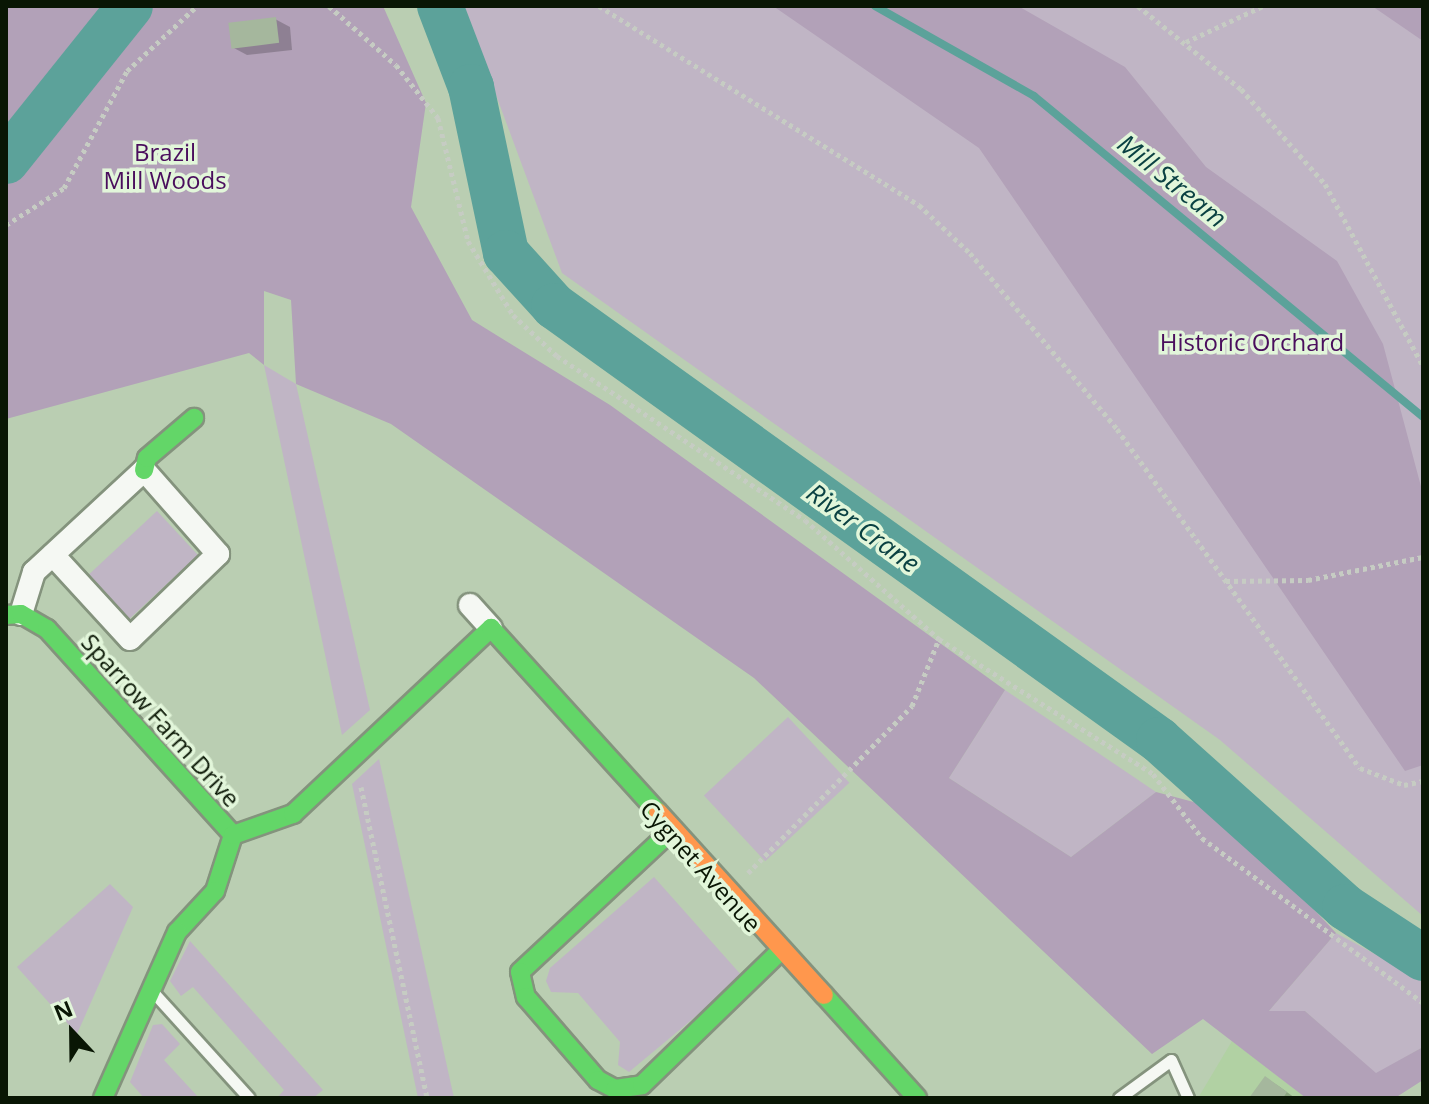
<!DOCTYPE html>
<html>
<head>
<meta charset="utf-8">
<style>
	body { margin:0 }
	#map { position:relative; width:1429px; height:1104px; overflow:hidden; background:#baceb2; font-family:"Open Sans",sans-serif }
	div>[style] { position:absolute }
	.built>* { inset:0; background:#b1d1a3 }
	.green>* { inset:0; background:#c0b5c5; transform-origin:0 0 }
	.forest>* { inset:0; background:#b2a1b8 }
	.shadow>* { inset:0; background:#0003 }
	.stream>* { height:8px; margin:-4px; padding:0 4px; transform-origin:4px; border-radius:4px; background:#5ca29a }
	.river>* { height:46px; margin:-23px; padding:0 23px; transform-origin:23px; border-radius:23px; background:#5ca29a }
	.building>* { inset:0; background:#a5b79d; transform-origin:0 0 }
	.path>* { height:5px; margin-top:-2.5px; transform-origin:0; background:repeating-linear-gradient(90deg,#c6ccc3 0 4px,transparent 0 8px) }
	.roads { filter:drop-shadow(2px 0 #84937d) drop-shadow(-2px 0 #84937d) drop-shadow(0 2px #84937d) drop-shadow(0 -2px #84937d) }
	.lane>* { height:11px; margin:-5.5px; padding:0 5.5px; transform-origin:5.5px; border-radius:5.5px; background:#f5f8f3 }
	.street>* { height:22px; margin:-11px; padding:0 11px; transform-origin:11px; border-radius:11px; background:#f5f8f3 }
	.fast>* { height:18px; margin:-9px; padding:0 9px; transform-origin:9px; border-radius:9px; background:#63d668 }
	.slow>* { height:18px; margin:-9px; padding:0 9px; transform-origin:9px; border-radius:9px; background:#ff974d }
	span { translate:-50% -50%; white-space:nowrap; text-align:center; line-height:1.15; -webkit-text-stroke:7px #e2f6da; paint-order:stroke }
	.park-label { font-size:24px; color:#4a0e5d }
	.street-label { font-size:24px; color:#091604 }
	.water-label { font-size:26px; color:#0a4142; font-style:italic }
	.frame { position:absolute; inset:0; border:8px solid #091604; pointer-events:none }
	.north { position:absolute; left:32px; top:992px; width:80px; height:80px; -webkit-text-stroke:6px #e2f6da; paint-order:stroke; rotate:338deg; font-size:22px; font-weight:700; line-height:32px; text-align:center; color:#091604 }
	.north::after { content:''; display:block; margin:auto; width:28px; height:36px; background:#091604; clip-path:polygon(50% 0,100% 100%,50% 72%,0 100%) }
</style>
</head>
<body>
<div id="map">
	<div class="built">
		<i style="clip-path:polygon(1232px 1041px,1306px 1098px,1198px 1098px)"></i>
	</div>
	<div class="green">
		<i style="clip-path:polygon(463px 6px,1423px 6px,1423px 916px,1220px 740px,562px 273px)"></i>
		<i style="clip-path:polygon(264px 365px,296px 384px,370px 710px,342px 735px)"></i>
		<i style="left:157px;top:511px;width:60px;height:95px;rotate:47deg"></i>
		<i style="clip-path:polygon(1005px 690px,1156px 792px,1071px 857px,949px 778px)"></i>
		<i style="left:788px;top:717px;width:90px;height:115px;rotate:47deg"></i>
		<i style="clip-path:polygon(379px 759px,454px 1098px,418px 1098px,352px 784px)"></i>
		<i style="clip-path:polygon(654px 877px,743px 977px,629px 1072px,618px 1065px,620px 1042px,578px 993px,551px 992px,546px 981px,550px 968px)"></i>
		<i style="clip-path:polygon(110px 884px,133px 907px,77px 1034px,17px 967px)"></i>
		<i style="clip-path:polygon(1336px 933px,1423px 980px,1423px 1047px,1376px 1074px,1305px 1011px,1269px 1011px)"></i>
		<i style="clip-path:polygon(190px 941px,323px 1090px,313px 1098px,277px 1098px,284px 1090px,193px 987px,181px 996px,170px 981px)"></i>
		<i style="clip-path:polygon(162px 1024px,180px 1044px,164px 1060px,199px 1098px,144px 1098px,130px 1082px,153px 1025px)"></i>
	</div>
	<div class="forest">
		<i style="clip-path:polygon(6px 6px,383px 6px,426px 103px,411px 207px,472px 320px,610px 405px,1005px 690px,949px 778px,1071px 857px,1156px 792px,1220px 809px,1336px 933px,1269px 1011px,1305px 1011px,1376px 1073px,1423px 1047px,1423px 1080px,1395px 1098px,1306px 1098px,1203px 1019px,1152px 1054px,754px 678px,391px 424px,296px 384px,291px 300px,264px 291px,264px 365px,249px 353px,6px 419px)"></i>
		<i style="clip-path:polygon(773px 6px,1018px 6px,1125px 67px,1206px 167px,1337px 261px,1383px 344px,1423px 494px,1423px 765px,1405px 771px,979px 148px)"></i>
		<i style="clip-path:polygon(1372px 6px,1423px 6px,1423px 41px)"></i>
	</div>
	<div class="shadow">
		<i style="clip-path:polygon(275px 19px,290px 27px,292px 50px,247px 55px,232px 47px)"></i>
		<i style="clip-path:polygon(1266px 1078px,1280px 1087px,1295px 1098px,1252px 1098px)"></i>
	</div>
	<div class="stream">
		<i style="left:875px;top:6px;width:183px;rotate:29.5deg"></i>
		<i style="left:1034px;top:96px;width:504px;rotate:39.53deg"></i>
	</div>
	<div class="river">
		<i style="left:440px;top:6px;width:87px;rotate:69.1deg"></i>
		<i style="left:471px;top:87px;width:170px;rotate:78.1deg"></i>
		<i style="left:506px;top:253px;width:72px;rotate:47.8deg"></i>
		<i style="left:554px;top:306px;width:745px;rotate:35.65deg"></i>
		<i style="left:1159px;top:740px;width:250px;rotate:41.9deg"></i>
		<i style="left:1345px;top:907px;width:93px;rotate:33.2deg"></i>
		<i style="left:6px;top:161px;width:198px;rotate:-51.3deg"></i>
	</div>
	<div class="building">
		<i style="left:276px;top:17px;width:26px;height:48px;rotate:83deg"></i>
		<i style="clip-path:polygon(1265px 1076px,1287px 1092px,1283px 1098px,1249px 1098px)"></i>
	</div>
	<div class="path">
		<i style="left:329px;top:6px;width:89px;rotate:41.4deg"></i>
		<i style="left:396px;top:65px;width:68px;rotate:51.6deg"></i>
		<i style="left:438px;top:118px;width:127px;rotate:76.3deg"></i>
		<i style="left:468px;top:241px;width:87px;rotate:58.7deg"></i>
		<i style="left:513px;top:315px;width:60px;rotate:43deg"></i>
		<i style="left:557px;top:356px;width:297px;rotate:33.5deg"></i>
		<i style="left:805px;top:520px;width:179px;rotate:41.6deg"></i>
		<i style="left:939px;top:639px;width:253px;rotate:32.2deg"></i>
		<i style="left:1153px;top:774px;width:81px;rotate:52.6deg"></i>
		<i style="left:1202px;top:838px;width:276px;rotate:36.7deg"></i>
		<i style="left:599px;top:6px;width:377px;rotate:31.9deg"></i>
		<i style="left:919px;top:205px;width:70px;rotate:43.3deg"></i>
		<i style="left:970px;top:253px;width:229px;rotate:50.1deg"></i>
		<i style="left:1117px;top:429px;width:417px;rotate:54.4deg"></i>
		<i style="left:1360px;top:768px;width:47px;rotate:21.1deg"></i>
		<i style="left:1404px;top:785px;width:19px;rotate:-12deg"></i>
		<i style="left:1138px;top:6px;width:132px;rotate:38.9deg"></i>
		<i style="left:1241px;top:89px;width:127px;rotate:48.5deg"></i>
		<i style="left:1325px;top:184px;width:207px;rotate:61.7deg"></i>
		<i style="left:1186px;top:42px;width:85px;rotate:-25.1deg"></i>
		<i style="left:6px;top:225px;width:69px;rotate:-32.5deg"></i>
		<i style="left:64px;top:188px;width:133px;rotate:-61.7deg"></i>
		<i style="left:127px;top:71px;width:96px;rotate:-42.9deg"></i>
		<i style="left:1226px;top:581px;width:82px;rotate:-0.7deg"></i>
		<i style="left:1308px;top:580px;width:117px;rotate:-11.3deg"></i>
		<i style="left:361px;top:787px;width:318px;rotate:78deg"></i>
		<i style="left:748px;top:873px;width:234px;rotate:-45.5deg"></i>
		<i style="left:912px;top:706px;width:72px;rotate:-68.1deg"></i>
	</div>
	<div class="roads">
		<div class="lane">
			<i style="left:152px;top:991px;width:144px;rotate:47.8deg"></i>
			<i style="left:1119px;top:1098px;width:64px;rotate:-36.2deg"></i>
			<i style="left:1171px;top:1060px;width:42px;rotate:65.9deg"></i>
		</div>
		<div class="street">
			<i style="left:470px;top:605px;width:31px;rotate:48deg"></i>
			<i style="left:21px;top:614px;width:44px;rotate:-72.8deg"></i>
			<i style="left:34px;top:572px;width:150px;rotate:-42.8deg"></i>
			<i style="left:144px;top:470px;width:112px;rotate:48.6deg"></i>
			<i style="left:218px;top:554px;width:122px;rotate:136deg"></i>
			<i style="left:130px;top:639px;width:114px;rotate:-132.5deg"></i>
		</div>
		<div class="fast">
			<i style="left:144px;top:470px;width:12px;rotate:-76deg"></i>
			<i style="left:147px;top:458px;width:62px;rotate:-40.4deg"></i>
			<i style="left:6px;top:615px;width:15px;rotate:-4deg"></i>
			<i style="left:21px;top:614px;width:30px;rotate:30deg"></i>
			<i style="left:47px;top:629px;width:278px;rotate:47.9deg"></i>
			<i style="left:233px;top:835px;width:59px;rotate:107.8deg"></i>
			<i style="left:215px;top:891px;width:56px;rotate:132.8deg"></i>
			<i style="left:177px;top:932px;width:182px;rotate:114deg"></i>
			<i style="left:670px;top:832px;width:205px;rotate:137deg"></i>
			<i style="left:520px;top:972px;width:26px;rotate:77deg"></i>
			<i style="left:526px;top:997px;width:110px;rotate:49.1deg"></i>
			<i style="left:598px;top:1080px;width:19px;rotate:28deg"></i>
			<i style="left:615px;top:1089px;width:27px;rotate:-8deg"></i>
			<i style="left:642px;top:1085px;width:190px;rotate:-44.1deg"></i>
			<i style="left:233px;top:835px;width:64px;rotate:-19.3deg"></i>
			<i style="left:293px;top:814px;width:272px;rotate:-43.2deg"></i>
			<i style="left:491px;top:628px;width:248px;rotate:47.8deg"></i>
			<i style="left:824px;top:995px;width:139px;rotate:47.9deg"></i>
		</div>
		<div class="slow">
			<i style="left:658px;top:812px;width:247px;rotate:47.8deg"></i>
		</div>
	</div>
	<div class="park-label">
		<span style="left:165px;top:166px">Brazil<br>Mill Woods</span>
		<span style="left:1252px;top:342px">Historic Orchard</span>
	</div>
	<div class="street-label">
		<span style="left:161px;top:720px;rotate:48deg">Sparrow Farm Drive</span>
		<span style="left:701px;top:866px;rotate:48deg">Cygnet Avenue</span>
	</div>
	<div class="water-label">
		<span style="left:1172px;top:181px;rotate:39deg">Mill Stream</span>
		<span style="left:863px;top:528px;rotate:36deg">River Crane</span>
	</div>
	<div class="frame"></div>
	<div class="north">N</div>
</div>
</body>
</html>
